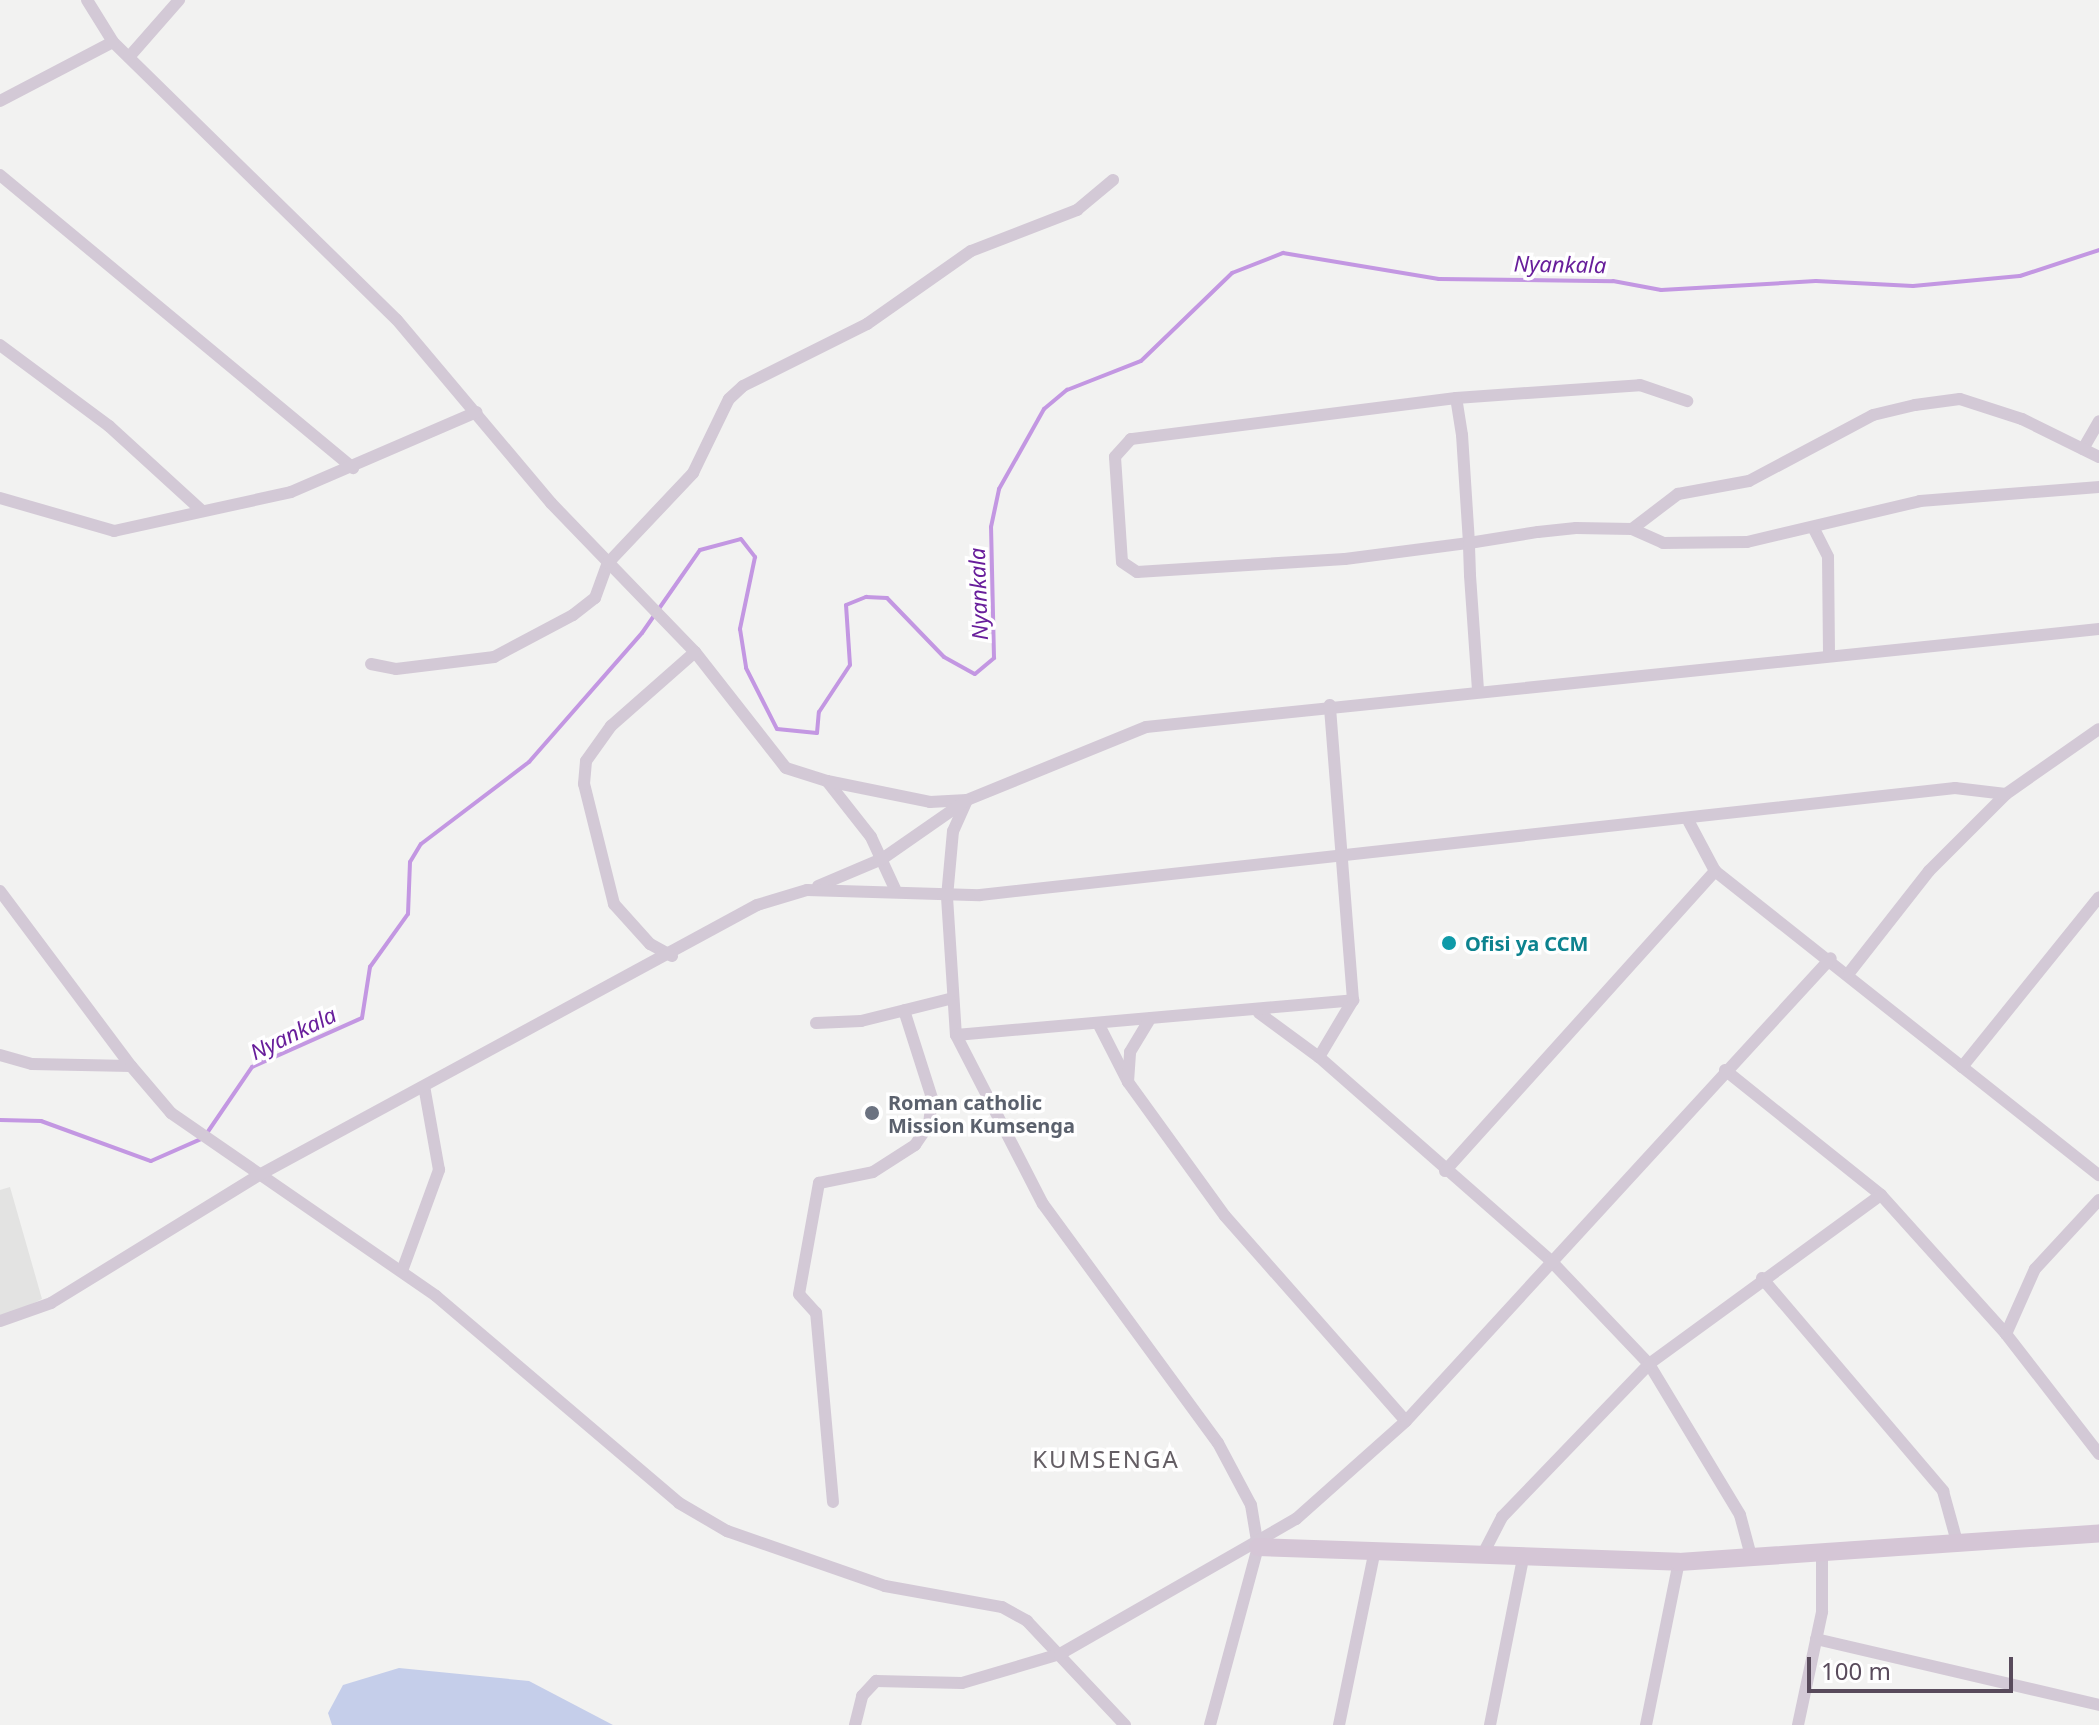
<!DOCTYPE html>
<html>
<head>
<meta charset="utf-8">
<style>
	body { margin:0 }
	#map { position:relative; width:2099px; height:1725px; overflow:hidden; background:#f2f2f1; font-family:"Noto Sans",sans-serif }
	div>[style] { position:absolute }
	.education>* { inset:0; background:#e3e3e2 }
	.green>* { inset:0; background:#c5ceea }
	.stream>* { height:4px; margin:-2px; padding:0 2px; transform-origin:2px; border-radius:2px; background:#c397e2 }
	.street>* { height:12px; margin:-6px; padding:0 6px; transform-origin:6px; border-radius:6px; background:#d3c9d6 }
	.secondary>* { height:18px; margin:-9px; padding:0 9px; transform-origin:9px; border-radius:9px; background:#d5c6d6 }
	.dots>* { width:22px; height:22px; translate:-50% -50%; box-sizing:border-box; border:4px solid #fff; border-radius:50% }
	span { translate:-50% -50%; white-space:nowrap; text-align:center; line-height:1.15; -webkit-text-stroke:7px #fff; paint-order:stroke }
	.culture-label { font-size:20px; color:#0d838f; font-weight:700 }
	.left { translate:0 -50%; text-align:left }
	.worship-label { font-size:20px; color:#5b616d; font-weight:700 }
	.water-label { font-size:22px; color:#681e9b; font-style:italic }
	.quarter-label { font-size:24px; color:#645e64; letter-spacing:2px }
	.scale { position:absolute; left:1807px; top:1657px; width:206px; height:36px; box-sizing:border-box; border:4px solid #594b5c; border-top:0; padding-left:10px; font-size:24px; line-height:28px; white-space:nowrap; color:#594b5c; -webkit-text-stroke:6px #fff; paint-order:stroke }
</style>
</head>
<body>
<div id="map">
	<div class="education">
		<i style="clip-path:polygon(10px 1187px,42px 1299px,0 1320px,0 1190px)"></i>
	</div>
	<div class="green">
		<i style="clip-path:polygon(399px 1668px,529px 1681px,613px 1725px,332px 1725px,328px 1713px,343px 1685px)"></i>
	</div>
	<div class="stream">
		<i style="left:0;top:1120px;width:41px;rotate:1.4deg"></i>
		<i style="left:41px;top:1121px;width:117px;rotate:20deg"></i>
		<i style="left:151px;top:1161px;width:55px;rotate:-23.7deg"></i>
		<i style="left:207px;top:1133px;width:80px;rotate:-55.7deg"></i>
		<i style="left:252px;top:1067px;width:120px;rotate:-24deg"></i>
		<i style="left:362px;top:1018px;width:52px;rotate:-81.1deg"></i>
		<i style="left:370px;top:967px;width:65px;rotate:-54.4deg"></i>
		<i style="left:408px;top:914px;width:52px;rotate:-87.8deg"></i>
		<i style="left:410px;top:862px;width:21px;rotate:-59deg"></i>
		<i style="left:421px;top:844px;width:136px;rotate:-37.2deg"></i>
		<i style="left:529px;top:762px;width:171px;rotate:-48.8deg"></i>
		<i style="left:642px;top:633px;width:101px;rotate:-55.1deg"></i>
		<i style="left:700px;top:550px;width:42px;rotate:-15deg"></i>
		<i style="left:741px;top:539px;width:23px;rotate:52deg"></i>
		<i style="left:755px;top:557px;width:74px;rotate:101.8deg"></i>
		<i style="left:740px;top:629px;width:39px;rotate:81deg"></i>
		<i style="left:746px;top:668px;width:68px;rotate:63.1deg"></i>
		<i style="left:777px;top:729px;width:40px;rotate:5.7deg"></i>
		<i style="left:817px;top:733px;width:21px;rotate:-85deg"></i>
		<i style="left:819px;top:712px;width:56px;rotate:-56.6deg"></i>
		<i style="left:850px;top:665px;width:60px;rotate:-93.8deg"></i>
		<i style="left:846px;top:605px;width:22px;rotate:-22deg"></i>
		<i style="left:866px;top:597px;width:21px;rotate:3deg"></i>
		<i style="left:887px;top:598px;width:82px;rotate:46deg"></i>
		<i style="left:944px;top:657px;width:35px;rotate:29deg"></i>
		<i style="left:975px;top:674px;width:25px;rotate:-40deg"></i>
		<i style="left:994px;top:658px;width:131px;rotate:-91.3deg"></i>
		<i style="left:991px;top:527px;width:39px;rotate:-78deg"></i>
		<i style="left:999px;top:489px;width:92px;rotate:-60.6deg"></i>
		<i style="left:1044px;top:409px;width:30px;rotate:-40deg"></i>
		<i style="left:1067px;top:390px;width:79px;rotate:-21.4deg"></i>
		<i style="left:1141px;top:361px;width:127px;rotate:-44deg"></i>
		<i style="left:1232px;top:273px;width:55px;rotate:-21.4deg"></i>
		<i style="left:1283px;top:253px;width:158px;rotate:9.5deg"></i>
		<i style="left:1439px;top:279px;width:174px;rotate:0.7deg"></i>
		<i style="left:1613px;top:281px;width:49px;rotate:10.6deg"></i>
		<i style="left:1661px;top:290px;width:155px;rotate:-3.3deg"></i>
		<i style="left:1816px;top:281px;width:97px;rotate:3deg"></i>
		<i style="left:1913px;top:286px;width:107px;rotate:-5.3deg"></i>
		<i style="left:2020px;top:276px;width:83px;rotate:-18.2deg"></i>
	</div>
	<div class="street">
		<i style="left:87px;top:0;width:49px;rotate:58.2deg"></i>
		<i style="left:113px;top:42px;width:397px;rotate:44.4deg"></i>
		<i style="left:397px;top:320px;width:239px;rotate:49.9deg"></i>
		<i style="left:551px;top:503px;width:207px;rotate:46deg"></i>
		<i style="left:695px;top:652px;width:147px;rotate:51.9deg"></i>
		<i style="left:786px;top:768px;width:43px;rotate:17.6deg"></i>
		<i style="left:827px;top:781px;width:71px;rotate:51.8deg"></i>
		<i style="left:871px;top:837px;width:57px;rotate:65.2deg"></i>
		<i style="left:129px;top:57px;width:76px;rotate:-48.7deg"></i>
		<i style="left:0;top:101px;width:127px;rotate:-27.6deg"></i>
		<i style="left:0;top:175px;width:459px;rotate:39.7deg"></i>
		<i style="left:0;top:345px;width:136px;rotate:36.6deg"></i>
		<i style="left:109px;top:426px;width:126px;rotate:42.4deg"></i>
		<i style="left:1456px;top:398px;width:184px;rotate:-4deg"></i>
		<i style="left:1640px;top:385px;width:50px;rotate:18.8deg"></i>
		<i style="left:2083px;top:449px;width:32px;rotate:-60deg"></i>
		<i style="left:0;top:498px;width:119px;rotate:16.1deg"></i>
		<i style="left:114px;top:531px;width:181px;rotate:-12.4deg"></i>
		<i style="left:291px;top:492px;width:202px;rotate:-23.3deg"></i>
		<i style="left:1632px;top:529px;width:58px;rotate:-37.3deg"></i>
		<i style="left:1678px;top:494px;width:72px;rotate:-10.4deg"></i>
		<i style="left:1749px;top:481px;width:140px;rotate:-28deg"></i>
		<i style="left:1873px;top:415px;width:43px;rotate:-13.4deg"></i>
		<i style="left:1915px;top:405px;width:45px;rotate:-7.6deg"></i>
		<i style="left:1960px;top:399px;width:65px;rotate:17.9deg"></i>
		<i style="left:2022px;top:419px;width:86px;rotate:26.3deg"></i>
		<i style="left:1814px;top:529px;width:31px;rotate:63deg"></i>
		<i style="left:1828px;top:557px;width:99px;rotate:89.4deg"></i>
		<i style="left:371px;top:664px;width:25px;rotate:11deg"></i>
		<i style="left:396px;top:669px;width:99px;rotate:-7deg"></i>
		<i style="left:494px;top:657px;width:89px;rotate:-28deg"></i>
		<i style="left:573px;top:615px;width:28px;rotate:-38deg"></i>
		<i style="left:595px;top:598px;width:37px;rotate:-70deg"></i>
		<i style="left:608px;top:563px;width:124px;rotate:-46.6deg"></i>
		<i style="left:693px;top:473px;width:82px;rotate:-64.1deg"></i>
		<i style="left:729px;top:399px;width:19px;rotate:-43deg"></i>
		<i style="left:743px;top:386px;width:139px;rotate:-26.6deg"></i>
		<i style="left:867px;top:324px;width:127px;rotate:-35.1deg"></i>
		<i style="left:971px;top:251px;width:114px;rotate:-21.1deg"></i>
		<i style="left:1077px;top:210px;width:47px;rotate:-39.8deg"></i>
		<i style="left:1478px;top:690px;width:115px;rotate:-94deg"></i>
		<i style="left:1470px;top:575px;width:32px;rotate:-92deg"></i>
		<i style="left:1469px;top:543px;width:108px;rotate:-93.7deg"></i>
		<i style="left:1462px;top:435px;width:37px;rotate:-99deg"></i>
		<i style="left:1456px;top:398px;width:328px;rotate:172.8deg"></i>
		<i style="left:1131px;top:439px;width:24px;rotate:132deg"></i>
		<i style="left:1115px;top:457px;width:105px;rotate:86.2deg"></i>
		<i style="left:1122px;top:562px;width:18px;rotate:34deg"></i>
		<i style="left:1137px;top:572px;width:208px;rotate:-3.6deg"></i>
		<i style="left:1345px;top:559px;width:125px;rotate:-7.4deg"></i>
		<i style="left:1469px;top:543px;width:70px;rotate:-9.1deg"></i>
		<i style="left:1538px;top:532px;width:38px;rotate:-6deg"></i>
		<i style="left:1576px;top:528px;width:56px;rotate:1deg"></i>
		<i style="left:1632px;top:529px;width:34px;rotate:24deg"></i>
		<i style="left:1663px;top:543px;width:84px;rotate:-0.7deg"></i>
		<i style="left:1747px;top:542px;width:178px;rotate:-13.3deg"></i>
		<i style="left:1920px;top:501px;width:180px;rotate:-4.5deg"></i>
		<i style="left:827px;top:781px;width:105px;rotate:11.5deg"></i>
		<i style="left:930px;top:802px;width:37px;rotate:-3deg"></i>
		<i style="left:967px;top:800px;width:193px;rotate:-22.2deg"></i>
		<i style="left:1146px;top:727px;width:958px;rotate:-5.87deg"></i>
		<i style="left:967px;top:800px;width:34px;rotate:114deg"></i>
		<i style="left:953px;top:831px;width:66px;rotate:95.2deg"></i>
		<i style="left:947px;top:897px;width:138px;rotate:86.3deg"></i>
		<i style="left:956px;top:1035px;width:190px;rotate:62.8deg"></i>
		<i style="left:1043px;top:1204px;width:296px;rotate:53.8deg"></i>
		<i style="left:1218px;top:1443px;width:70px;rotate:62deg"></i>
		<i style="left:1251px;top:1505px;width:43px;rotate:80.5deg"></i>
		<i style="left:1258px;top:1547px;width:184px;rotate:105.1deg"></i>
		<i style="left:1689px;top:822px;width:55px;rotate:62deg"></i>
		<i style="left:1715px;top:871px;width:490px;rotate:38.4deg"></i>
		<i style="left:818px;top:886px;width:69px;rotate:-22.9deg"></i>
		<i style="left:882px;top:859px;width:100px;rotate:-34.8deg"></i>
		<i style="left:0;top:891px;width:219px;rotate:53.2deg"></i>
		<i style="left:672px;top:956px;width:25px;rotate:-151deg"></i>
		<i style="left:650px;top:944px;width:54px;rotate:-132deg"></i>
		<i style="left:614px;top:904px;width:124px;rotate:-104deg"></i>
		<i style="left:584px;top:784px;width:23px;rotate:-85deg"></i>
		<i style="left:586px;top:761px;width:43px;rotate:-54.5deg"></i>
		<i style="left:611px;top:726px;width:112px;rotate:-41.4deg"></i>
		<i style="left:1849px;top:973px;width:130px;rotate:-51.9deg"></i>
		<i style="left:1929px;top:871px;width:109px;rotate:-45deg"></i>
		<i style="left:2006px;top:794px;width:113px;rotate:-35deg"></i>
		<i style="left:1259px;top:1013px;width:74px;rotate:36.3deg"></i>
		<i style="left:1319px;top:1057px;width:309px;rotate:41.3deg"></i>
		<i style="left:1551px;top:1261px;width:142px;rotate:46.4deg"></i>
		<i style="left:1649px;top:1364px;width:176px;rotate:58.9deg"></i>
		<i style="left:1740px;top:1515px;width:42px;rotate:75deg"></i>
		<i style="left:816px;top:1023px;width:45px;rotate:-2.5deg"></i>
		<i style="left:861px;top:1021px;width:91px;rotate:-14deg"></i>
		<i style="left:1099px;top:1025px;width:64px;rotate:63deg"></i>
		<i style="left:1128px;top:1082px;width:165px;rotate:54.1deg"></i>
		<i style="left:1225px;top:1216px;width:273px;rotate:48.6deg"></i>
		<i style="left:956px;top:1035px;width:399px;rotate:-5deg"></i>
		<i style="left:0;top:1055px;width:33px;rotate:16deg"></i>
		<i style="left:32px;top:1064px;width:99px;rotate:1.2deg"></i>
		<i style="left:131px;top:1066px;width:62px;rotate:49.6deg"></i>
		<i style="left:171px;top:1113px;width:322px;rotate:34.6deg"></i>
		<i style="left:436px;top:1296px;width:319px;rotate:40.4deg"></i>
		<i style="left:679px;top:1503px;width:56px;rotate:30.3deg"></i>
		<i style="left:727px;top:1531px;width:167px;rotate:19.2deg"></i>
		<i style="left:885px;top:1586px;width:119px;rotate:10.2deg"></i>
		<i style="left:1002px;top:1607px;width:29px;rotate:29deg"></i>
		<i style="left:1027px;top:1621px;width:143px;rotate:46.7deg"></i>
		<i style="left:1319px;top:1057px;width:66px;rotate:-59.2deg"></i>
		<i style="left:1353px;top:1000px;width:296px;rotate:-94.5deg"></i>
		<i style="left:1962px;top:1067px;width:218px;rotate:-51.1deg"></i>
		<i style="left:1725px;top:1070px;width:200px;rotate:38.7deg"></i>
		<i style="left:1881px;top:1195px;width:187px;rotate:48deg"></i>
		<i style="left:2006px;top:1334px;width:152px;rotate:52.2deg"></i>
		<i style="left:1128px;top:1082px;width:30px;rotate:-86deg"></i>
		<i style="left:1130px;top:1052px;width:39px;rotate:-59deg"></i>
		<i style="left:1445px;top:1171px;width:404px;rotate:-48deg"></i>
		<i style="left:402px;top:1271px;width:108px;rotate:-69.9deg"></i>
		<i style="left:439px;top:1170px;width:85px;rotate:-100.1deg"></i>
		<i style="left:1762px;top:1278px;width:280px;rotate:49.6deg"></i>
		<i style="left:1943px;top:1491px;width:53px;rotate:74.6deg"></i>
		<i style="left:0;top:1321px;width:54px;rotate:-19.4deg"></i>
		<i style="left:51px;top:1303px;width:246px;rotate:-31.6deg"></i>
		<i style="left:261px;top:1174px;width:564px;rotate:-28.47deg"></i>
		<i style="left:757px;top:905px;width:52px;rotate:-16.7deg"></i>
		<i style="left:807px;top:890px;width:173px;rotate:1.7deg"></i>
		<i style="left:980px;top:895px;width:981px;rotate:-6.26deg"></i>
		<i style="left:1955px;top:788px;width:51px;rotate:6.7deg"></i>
		<i style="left:2006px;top:1334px;width:71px;rotate:-66deg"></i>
		<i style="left:2035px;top:1269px;width:94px;rotate:-47.2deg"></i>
		<i style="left:833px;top:1502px;width:190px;rotate:-95.1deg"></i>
		<i style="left:816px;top:1313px;width:25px;rotate:-132deg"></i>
		<i style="left:799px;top:1294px;width:113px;rotate:-79.8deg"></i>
		<i style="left:819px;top:1183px;width:55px;rotate:-11.5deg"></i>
		<i style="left:873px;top:1172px;width:50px;rotate:-32.7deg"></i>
		<i style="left:915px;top:1145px;width:25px;rotate:-56deg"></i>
		<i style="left:929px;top:1124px;width:26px;rotate:-83deg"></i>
		<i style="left:932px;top:1098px;width:92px;rotate:-107.7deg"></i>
		<i style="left:1483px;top:1554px;width:42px;rotate:-62.8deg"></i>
		<i style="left:1502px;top:1517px;width:212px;rotate:-46.1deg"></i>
		<i style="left:1649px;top:1364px;width:287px;rotate:-36.1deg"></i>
		<i style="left:1816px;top:1639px;width:291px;rotate:13.1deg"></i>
		<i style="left:855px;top:1725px;width:30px;rotate:-76deg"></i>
		<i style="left:862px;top:1696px;width:21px;rotate:-47deg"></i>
		<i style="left:876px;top:1681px;width:86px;rotate:1.3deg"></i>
		<i style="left:962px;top:1683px;width:102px;rotate:-16.5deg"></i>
		<i style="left:1060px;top:1654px;width:272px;rotate:-29.8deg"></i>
		<i style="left:1296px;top:1519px;width:147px;rotate:-41.7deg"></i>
		<i style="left:1406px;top:1421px;width:628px;rotate:-47.45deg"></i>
		<i style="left:1339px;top:1725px;width:174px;rotate:-78.4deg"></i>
		<i style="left:1490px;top:1725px;width:169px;rotate:-78.8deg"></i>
		<i style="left:1646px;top:1725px;width:166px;rotate:-78.6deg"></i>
		<i style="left:1798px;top:1725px;width:116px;rotate:-78deg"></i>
		<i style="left:1822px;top:1612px;width:61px;rotate:-90deg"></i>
	</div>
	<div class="secondary">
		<i style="left:1258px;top:1547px;width:421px;rotate:2deg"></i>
		<i style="left:1679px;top:1562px;width:421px;rotate:-3.9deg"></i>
	</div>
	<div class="dots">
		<i style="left:1449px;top:943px;background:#0f9aa8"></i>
		<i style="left:872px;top:1113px;background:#6b7280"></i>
	</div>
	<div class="culture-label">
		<span class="left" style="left:1465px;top:943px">Ofisi ya CCM</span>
	</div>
	<div class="worship-label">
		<span class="left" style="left:888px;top:1114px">Roman catholic<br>Mission Kumsenga</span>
	</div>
	<div class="water-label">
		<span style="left:1560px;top:264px;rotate:1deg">Nyankala</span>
		<span style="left:978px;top:594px;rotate:-92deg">Nyankala</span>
		<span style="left:293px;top:1033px;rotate:-26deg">Nyankala</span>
	</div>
	<div class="quarter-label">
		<span style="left:1106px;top:1459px">KUMSENGA</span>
	</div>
	<div class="scale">100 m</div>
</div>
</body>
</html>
